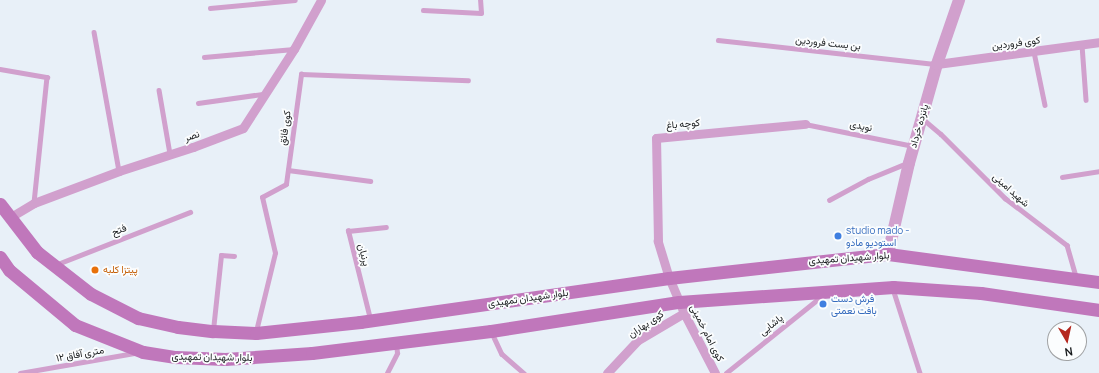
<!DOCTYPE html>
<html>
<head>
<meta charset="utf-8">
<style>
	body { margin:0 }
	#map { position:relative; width:1099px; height:373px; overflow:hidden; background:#e8f0f8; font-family:Manrope,Vazirmatn,sans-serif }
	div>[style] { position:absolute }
	.service>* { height:4.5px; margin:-2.25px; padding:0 2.25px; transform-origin:2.25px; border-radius:2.25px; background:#d1a0cd }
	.minor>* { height:9px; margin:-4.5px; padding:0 4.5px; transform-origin:4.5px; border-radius:4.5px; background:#d1a0cd }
	.tertiary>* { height:12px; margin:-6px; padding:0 6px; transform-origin:6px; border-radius:6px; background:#d1a0cd }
	.secondary>* { height:13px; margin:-6.5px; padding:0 6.5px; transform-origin:6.5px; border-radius:6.5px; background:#c077bb }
	.dots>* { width:11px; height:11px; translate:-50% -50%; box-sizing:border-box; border:2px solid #fbfdfe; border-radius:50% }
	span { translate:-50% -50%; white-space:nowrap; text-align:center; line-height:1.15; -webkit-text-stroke:3.5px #fbfdfe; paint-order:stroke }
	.street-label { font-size:10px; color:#171a1c }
	.shop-label { font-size:10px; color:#366cbe }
	.left { translate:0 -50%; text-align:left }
	.food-label { font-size:10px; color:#c56008 }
	.north { position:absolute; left:1047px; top:321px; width:40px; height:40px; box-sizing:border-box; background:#fbfdfe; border:1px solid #a0a2a4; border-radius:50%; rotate:171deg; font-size:11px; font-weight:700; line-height:16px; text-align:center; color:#171a1c }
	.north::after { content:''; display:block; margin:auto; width:14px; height:18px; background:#b5271e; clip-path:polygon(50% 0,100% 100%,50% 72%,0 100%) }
</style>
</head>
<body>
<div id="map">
	<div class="service">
		<i style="left:210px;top:8px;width:85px;rotate:-5.4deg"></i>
		<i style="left:423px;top:10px;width:58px;rotate:3deg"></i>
		<i style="left:481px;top:13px;width:13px;rotate:-94deg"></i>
		<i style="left:94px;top:32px;width:141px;rotate:79.8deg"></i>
		<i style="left:718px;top:40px;width:220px;rotate:6.3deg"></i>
		<i style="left:1082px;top:45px;width:55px;rotate:85.8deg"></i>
		<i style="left:1034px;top:52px;width:54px;rotate:78.3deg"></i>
		<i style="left:204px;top:57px;width:90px;rotate:-5.1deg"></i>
		<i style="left:0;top:69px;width:48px;rotate:9.7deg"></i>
		<i style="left:47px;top:77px;width:127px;rotate:95.9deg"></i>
		<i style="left:159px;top:90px;width:65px;rotate:80.2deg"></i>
		<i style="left:198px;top:103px;width:65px;rotate:-8deg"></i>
		<i style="left:923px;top:119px;width:23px;rotate:40deg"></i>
		<i style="left:941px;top:134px;width:91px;rotate:45deg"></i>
		<i style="left:1005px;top:198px;width:78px;rotate:37.2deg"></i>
		<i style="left:1067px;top:245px;width:33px;rotate:74deg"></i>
		<i style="left:805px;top:124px;width:110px;rotate:11.5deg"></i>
		<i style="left:288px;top:170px;width:83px;rotate:7.6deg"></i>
		<i style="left:1062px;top:177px;width:37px;rotate:-9deg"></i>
		<i style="left:829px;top:200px;width:44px;rotate:-28.3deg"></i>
		<i style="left:868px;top:179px;width:42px;rotate:-22.3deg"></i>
		<i style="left:55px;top:265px;width:145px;rotate:-21.4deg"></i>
		<i style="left:893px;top:289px;width:88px;rotate:72.2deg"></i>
		<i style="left:370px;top:319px;width:91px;rotate:-104deg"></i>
		<i style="left:348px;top:231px;width:38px;rotate:-6deg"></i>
		<i style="left:213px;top:330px;width:75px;rotate:-83.9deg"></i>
		<i style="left:221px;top:255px;width:13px;rotate:4deg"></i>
		<i style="left:256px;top:331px;width:80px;rotate:-76.3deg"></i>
		<i style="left:275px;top:253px;width:57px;rotate:-103.1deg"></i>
		<i style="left:262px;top:197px;width:27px;rotate:-28deg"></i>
		<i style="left:286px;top:184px;width:111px;rotate:-82.2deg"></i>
		<i style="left:301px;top:74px;width:167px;rotate:2.1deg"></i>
		<i style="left:492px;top:333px;width:23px;rotate:65deg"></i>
		<i style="left:502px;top:354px;width:29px;rotate:41deg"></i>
		<i style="left:20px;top:373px;width:117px;rotate:-9.9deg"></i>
		<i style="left:387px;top:373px;width:22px;rotate:-63deg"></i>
		<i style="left:397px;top:353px;width:10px;rotate:-96deg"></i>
		<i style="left:726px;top:373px;width:124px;rotate:-38.8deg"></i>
	</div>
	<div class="minor">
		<i style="left:937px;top:64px;width:163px;rotate:-7.7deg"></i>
		<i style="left:9px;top:218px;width:29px;rotate:-31deg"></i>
		<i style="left:34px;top:203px;width:91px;rotate:-20.6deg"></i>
		<i style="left:119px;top:171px;width:78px;rotate:-18deg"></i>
		<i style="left:193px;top:147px;width:53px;rotate:-20.8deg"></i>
		<i style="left:243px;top:128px;width:94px;rotate:-57.2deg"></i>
		<i style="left:294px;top:49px;width:56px;rotate:-61.1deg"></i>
		<i style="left:607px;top:373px;width:45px;rotate:-46.8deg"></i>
		<i style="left:638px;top:340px;width:53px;rotate:-30.4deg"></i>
		<i style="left:715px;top:373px;width:68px;rotate:-117.3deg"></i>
		<i style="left:684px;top:313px;width:38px;rotate:-113deg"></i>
		<i style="left:669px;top:278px;width:39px;rotate:-107deg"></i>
		<i style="left:658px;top:241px;width:103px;rotate:-91.1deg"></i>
		<i style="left:656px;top:138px;width:150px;rotate:-5.4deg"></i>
	</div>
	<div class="tertiary">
		<i style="left:888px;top:254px;width:93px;rotate:-77deg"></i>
		<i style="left:909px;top:163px;width:103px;rotate:-74.2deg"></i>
		<i style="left:937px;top:64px;width:68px;rotate:-71deg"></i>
	</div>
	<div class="secondary">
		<i style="left:0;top:204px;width:61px;rotate:52.4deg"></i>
		<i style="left:37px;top:252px;width:68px;rotate:37.9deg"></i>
		<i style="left:91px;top:294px;width:53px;rotate:27.1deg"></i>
		<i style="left:138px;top:318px;width:41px;rotate:12.7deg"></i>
		<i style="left:178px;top:327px;width:35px;rotate:7deg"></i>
		<i style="left:213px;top:331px;width:43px;rotate:2.7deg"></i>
		<i style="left:256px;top:333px;width:105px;rotate:-6deg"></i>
		<i style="left:360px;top:322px;width:312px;rotate:-8.1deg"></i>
		<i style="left:669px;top:278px;width:220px;rotate:-6.3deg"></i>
		<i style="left:888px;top:254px;width:213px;rotate:7.6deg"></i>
		<i style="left:0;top:257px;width:16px;rotate:55deg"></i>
		<i style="left:9px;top:270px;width:86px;rotate:39.8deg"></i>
		<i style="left:75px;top:325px;width:73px;rotate:21.7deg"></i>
		<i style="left:143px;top:352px;width:33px;rotate:9deg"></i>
		<i style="left:176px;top:357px;width:49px;rotate:2.3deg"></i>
		<i style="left:225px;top:359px;width:87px;rotate:-3.9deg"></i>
		<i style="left:312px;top:353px;width:180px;rotate:-7deg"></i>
		<i style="left:491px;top:331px;width:190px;rotate:-8.8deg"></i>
		<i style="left:679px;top:302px;width:215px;rotate:-4deg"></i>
		<i style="left:893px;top:287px;width:88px;rotate:3.9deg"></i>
		<i style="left:981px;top:293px;width:119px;rotate:8.2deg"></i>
	</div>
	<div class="dots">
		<i style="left:838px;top:236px;background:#3f7fe0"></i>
		<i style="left:95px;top:270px;background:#e8710a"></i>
		<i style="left:823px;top:304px;background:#3f7fe0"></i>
	</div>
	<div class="street-label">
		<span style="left:828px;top:43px;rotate:6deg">بن بست فروردین</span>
		<span style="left:1016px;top:43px;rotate:-7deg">کوی فروردین</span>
		<span style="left:683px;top:124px;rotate:-5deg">کوچه باغ</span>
		<span style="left:861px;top:126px;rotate:11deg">نویدی</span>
		<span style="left:919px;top:126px;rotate:-74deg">پانزده خرداد</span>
		<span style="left:285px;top:128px;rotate:-82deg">کوی فائق</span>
		<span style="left:192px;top:136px;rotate:-19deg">نصر</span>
		<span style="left:1011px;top:190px;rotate:42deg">شهید امینی</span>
		<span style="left:119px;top:230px;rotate:-21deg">فتح</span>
		<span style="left:364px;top:255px;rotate:76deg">پرنیان</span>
		<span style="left:849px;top:258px;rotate:-4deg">بلوار شهیدان تمهیدی</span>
		<span style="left:528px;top:298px;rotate:-8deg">بلوار شهیدان تمهیدی</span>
		<span style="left:646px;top:324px;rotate:-34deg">کوی بهاران</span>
		<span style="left:771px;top:325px;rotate:-39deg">پاشایی</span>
		<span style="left:707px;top:333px;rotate:63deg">کوی امام خمینی</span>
		<span style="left:80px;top:354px;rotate:-10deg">۱۲ متری آفاق</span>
		<span style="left:212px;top:357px;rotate:1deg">بلوار شهیدان تمهیدی</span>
	</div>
	<div class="shop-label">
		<span class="left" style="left:846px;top:236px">studio mado -<br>استودیو مادو</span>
		<span class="left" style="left:831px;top:304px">فرش دست<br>بافت نعمتی</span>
	</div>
	<div class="food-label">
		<span class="left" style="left:103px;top:270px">پیتزا کلبه</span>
	</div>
	<div class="north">N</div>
</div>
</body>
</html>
